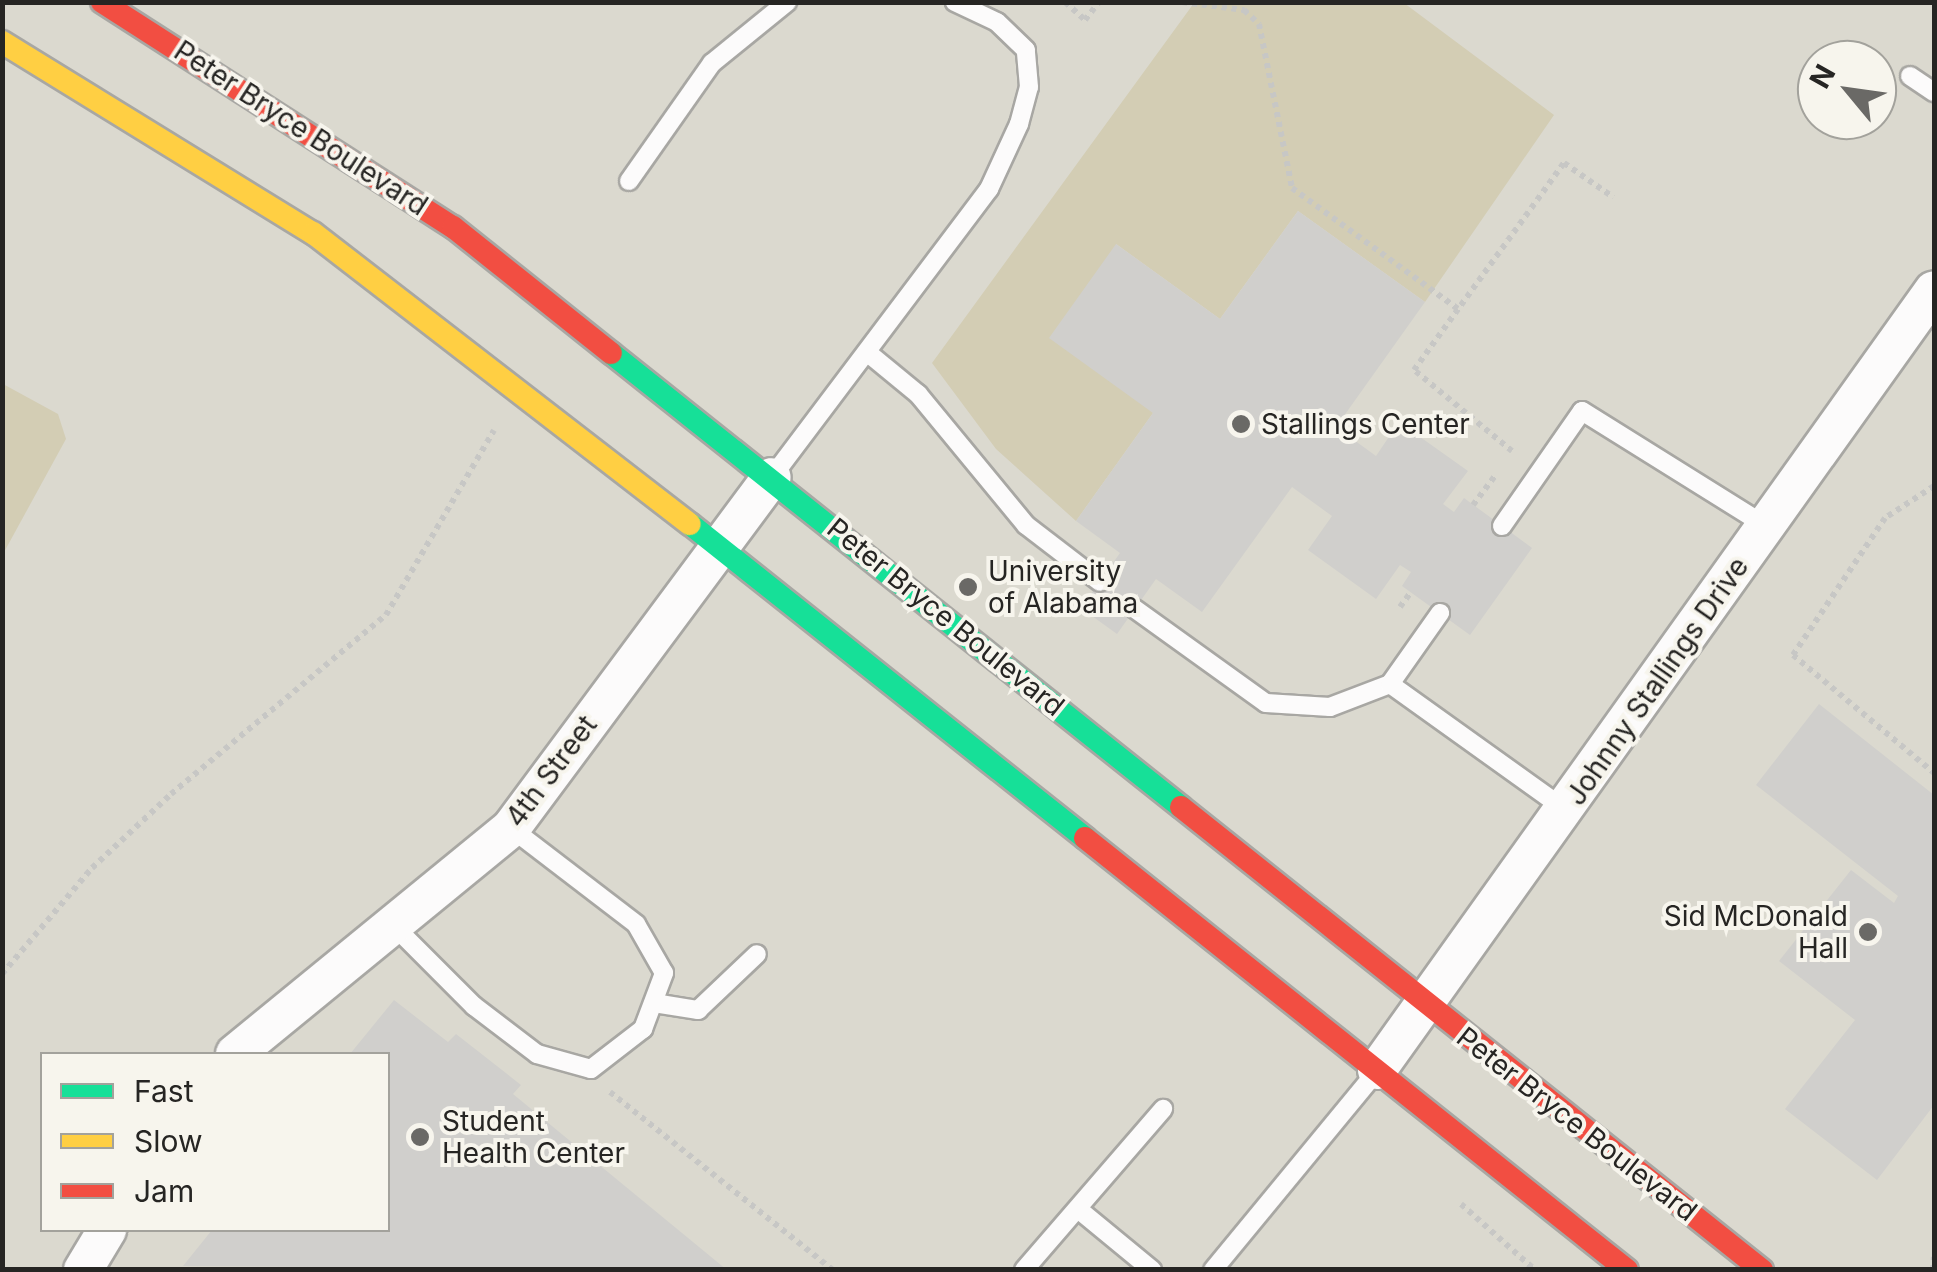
<!DOCTYPE html>
<html>
<head>
<meta charset="utf-8">
<style>
	body { margin:0 }
	#map { position:relative; width:1937px; height:1272px; overflow:hidden; background:#e8e7e2; font-family:Inter,sans-serif }
	div>[style] { position:absolute }
	.built>* { inset:0; background:#dbd9cf }
	.green>* { inset:0; background:#d3cdb4 }
	.building>* { inset:0; background:#d0cfcc }
	.path>* { height:6px; margin-top:-3px; transform-origin:0; background:repeating-linear-gradient(90deg,#c7c7c5 0 5px,transparent 0 10px) }
	.roads { filter:drop-shadow(2px 0 #a8a7a3) drop-shadow(-2px 0 #a8a7a3) drop-shadow(0 2px #a8a7a3) drop-shadow(0 -2px #a8a7a3) }
	.lane>* { height:18px; margin:-9px; padding:0 9px; transform-origin:9px; border-radius:9px; background:#fcfbfb }
	.street>* { height:38px; margin:-19px; padding:0 19px; transform-origin:19px; border-radius:19px; background:#fcfbfb }
	.fast>* { height:22px; margin:-11px; padding:0 11px; transform-origin:11px; border-radius:11px; background:#16e098 }
	.slow>* { height:22px; margin:-11px; padding:0 11px; transform-origin:11px; border-radius:11px; background:#ffcf43 }
	.jam>* { height:22px; margin:-11px; padding:0 11px; transform-origin:11px; border-radius:11px; background:#f24e42 }
	.dots>* { width:28px; height:28px; translate:-50% -50%; box-sizing:border-box; border:5px solid #f7f5ed; border-radius:50% }
	span { translate:-50% -50%; white-space:nowrap; text-align:center; line-height:1.15; -webkit-text-stroke:8px #f7f5ed; paint-order:stroke }
	.street-label { font-size:28px; color:#262523 }
	.poi-label { font-size:28px; color:#262523 }
	.left { translate:0 -50%; text-align:left }
	.right { translate:-100% -50%; text-align:right }
	.frame { position:absolute; inset:0; border:5px solid #262523; pointer-events:none }
	.legend { position:absolute; left:40px; top:1052px; width:350px; height:180px; box-sizing:border-box; background:#f7f5ed; border:2px solid #a3a29c; margin:0; padding:12px 18px; list-style:none; font-size:30px; color:#262523 }
	.legend li { display:flex; align-items:center; gap:20px; height:50px }
	.legend b { width:50px; border:2px solid #a3a29c }
	.north { position:absolute; left:1797px; top:40px; width:100px; height:100px; box-sizing:border-box; background:#f7f5ed; border:2px solid #a3a29c; border-radius:50%; rotate:299deg; font-size:28px; font-weight:700; line-height:40px; text-align:center; color:#262523 }
	.north::after { content:''; display:block; margin:auto; width:35px; height:45px; background:#6a6966; clip-path:polygon(50% 0,100% 100%,50% 72%,0 100%) }
</style>
</head>
<body>
<div id="map">
	<div class="built">
		<i style="clip-path:polygon(evenodd,3px 3px,1934px 3px,1934px 1269px,3px 1269px,3px 3px,1817px 60px,1877px 60px,1877px 120px,1817px 120px,1817px 60px,3px 3px,42px 1054px,388px 1054px,388px 1230px,42px 1230px,42px 1054px)"></i>
	</div>
	<div class="green">
		<i style="clip-path:polygon(1194px 3px,1404px 3px,1554px 115px,1425px 302px,1298px 211px,1220px 319px,1116px 244px,1153px 413px,1076px 521px,996px 449px,932px 363px)"></i>
		<i style="clip-path:polygon(3px 384px,58px 414px,66px 439px,3px 554px)"></i>
	</div>
	<div class="building">
		<i style="clip-path:polygon(1298px 211px,1425px 302px,1336px 427px,1376px 456px,1399px 422px,1468px 471px,1443px 504px,1454px 512px,1464px 498px,1532px 548px,1470px 635px,1402px 586px,1411px 572px,1400px 565px,1376px 599px,1308px 550px,1332px 516px,1292px 487px,1202px 612px,1156px 579px,1117px 634px,1081px 608px,1120px 553px,1076px 521px,1153px 413px,1049px 338px,1116px 244px,1220px 319px)"></i>
		<i style="clip-path:polygon(1819px 704px,1934px 795px,1934px 1105px,1877px 1180px,1785px 1109px,1855px 1020px,1779px 961px,1851px 870px,1894px 903px,1898px 896px,1756px 785px)"></i>
		<i style="clip-path:polygon(394px 1000px,448px 1042px,456px 1034px,521px 1085px,513px 1094px,727px 1270px,183px 1266px,212px 1230px,388px 1230px,388px 1054px,350px 1054px)"></i>
	</div>
	<div class="path">
		<i style="left:1065px;top:2px;width:27px;rotate:42deg"></i>
		<i style="left:1085px;top:20px;width:23px;rotate:-52deg"></i>
		<i style="left:1182px;top:2px;width:63px;rotate:7.4deg"></i>
		<i style="left:1244px;top:10px;width:21px;rotate:43deg"></i>
		<i style="left:1259px;top:24px;width:167px;rotate:78.6deg"></i>
		<i style="left:1292px;top:188px;width:205px;rotate:36.1deg"></i>
		<i style="left:1512px;top:451px;width:127px;rotate:-140.4deg"></i>
		<i style="left:1414px;top:370px;width:256px;rotate:-54.1deg"></i>
		<i style="left:1564px;top:163px;width:60px;rotate:34.8deg"></i>
		<i style="left:1934px;top:486px;width:59px;rotate:146.9deg"></i>
		<i style="left:1885px;top:518px;width:165px;rotate:123.9deg"></i>
		<i style="left:1793px;top:655px;width:184px;rotate:39.9deg"></i>
		<i style="left:1473px;top:505px;width:39px;rotate:-53deg"></i>
		<i style="left:1400px;top:607px;width:19px;rotate:-54deg"></i>
		<i style="left:2px;top:974px;width:139px;rotate:-49.7deg"></i>
		<i style="left:92px;top:868px;width:108px;rotate:-43.1deg"></i>
		<i style="left:171px;top:794px;width:280px;rotate:-39.8deg"></i>
		<i style="left:386px;top:615px;width:214px;rotate:-59.7deg"></i>
		<i style="left:610px;top:1092px;width:285px;rotate:38.6deg"></i>
		<i style="left:1461px;top:1204px;width:99px;rotate:41.7deg"></i>
		<i style="left:1933px;top:1270px;width:13px;rotate:-86deg"></i>
	</div>
	<div class="roads">
		<div class="lane">
			<i style="left:1910px;top:76px;width:29px;rotate:34deg"></i>
			<i style="left:629px;top:181px;width:144px;rotate:-54.9deg"></i>
			<i style="left:712px;top:63px;width:97px;rotate:-39.1deg"></i>
			<i style="left:868px;top:353px;width:65px;rotate:39.4deg"></i>
			<i style="left:918px;top:394px;width:170px;rotate:50.5deg"></i>
			<i style="left:1026px;top:525px;width:93px;rotate:37.6deg"></i>
			<i style="left:772px;top:477px;width:361px;rotate:-53deg"></i>
			<i style="left:989px;top:189px;width:72px;rotate:-65.2deg"></i>
			<i style="left:1019px;top:124px;width:38px;rotate:-75deg"></i>
			<i style="left:1029px;top:87px;width:37px;rotate:-95deg"></i>
			<i style="left:1026px;top:50px;width:40px;rotate:-136deg"></i>
			<i style="left:997px;top:22px;width:47px;rotate:-154.5deg"></i>
			<i style="left:1502px;top:526px;width:140px;rotate:-55.2deg"></i>
			<i style="left:1582px;top:411px;width:217px;rotate:32deg"></i>
			<i style="left:1135px;top:609px;width:161px;rotate:35.7deg"></i>
			<i style="left:1266px;top:703px;width:64px;rotate:3.6deg"></i>
			<i style="left:1330px;top:707px;width:64px;rotate:-21deg"></i>
			<i style="left:1390px;top:684px;width:216px;rotate:35.6deg"></i>
			<i style="left:1390px;top:684px;width:87px;rotate:-54.8deg"></i>
			<i style="left:392px;top:924px;width:116px;rotate:45deg"></i>
			<i style="left:474px;top:1006px;width:79px;rotate:37.3deg"></i>
			<i style="left:537px;top:1054px;width:56px;rotate:15.5deg"></i>
			<i style="left:591px;top:1069px;width:66px;rotate:-37.6deg"></i>
			<i style="left:643px;top:1029px;width:60px;rotate:-69.4deg"></i>
			<i style="left:664px;top:973px;width:56px;rotate:-119.7deg"></i>
			<i style="left:636px;top:924px;width:158px;rotate:-142.5deg"></i>
			<i style="left:654px;top:1003px;width:45px;rotate:9deg"></i>
			<i style="left:698px;top:1010px;width:81px;rotate:-43.5deg"></i>
			<i style="left:1078px;top:1209px;width:96px;rotate:39.5deg"></i>
			<i style="left:1024px;top:1270px;width:213px;rotate:-49.2deg"></i>
			<i style="left:1213px;top:1270px;width:253px;rotate:-50.5deg"></i>
		</div>
		<div class="street">
			<i style="left:235px;top:1054px;width:357px;rotate:-39.3deg"></i>
			<i style="left:511px;top:828px;width:437px;rotate:-53.4deg"></i>
			<i style="left:1377px;top:1070px;width:958px;rotate:-54.47deg"></i>
			<i style="left:83px;top:1270px;width:47px;rotate:-59deg"></i>
		</div>
		<div class="fast">
			<i style="left:611px;top:353px;width:729px;rotate:38.54deg"></i>
			<i style="left:690px;top:524px;width:505px;rotate:38.48deg"></i>
		</div>
		<div class="slow">
			<i style="left:2px;top:42px;width:365px;rotate:31.6deg"></i>
			<i style="left:313px;top:233px;width:476px;rotate:37.7deg"></i>
		</div>
		<div class="jam">
			<i style="left:102px;top:2px;width:417px;rotate:32.7deg"></i>
			<i style="left:453px;top:227px;width:202px;rotate:38.6deg"></i>
			<i style="left:1181px;top:807px;width:743px;rotate:38.55deg"></i>
			<i style="left:1085px;top:838px;width:693px;rotate:38.56deg"></i>
		</div>
	</div>
	<div class="dots">
		<i style="left:1241px;top:424px;background:#6a6966"></i>
		<i style="left:968px;top:587px;background:#6a6966"></i>
		<i style="left:1868px;top:932px;background:#6a6966"></i>
		<i style="left:420px;top:1137px;background:#6a6966"></i>
	</div>
	<div class="street-label">
		<span style="left:301px;top:128px;rotate:33deg">Peter Bryce Boulevard</span>
		<span style="left:946px;top:617px;rotate:39deg">Peter Bryce Boulevard</span>
		<span style="left:1657px;top:681px;rotate:-55deg">Johnny Stallings Drive</span>
		<span style="left:551px;top:771px;rotate:-53deg">4th Street</span>
		<span style="left:1577px;top:1124px;rotate:38deg">Peter Bryce Boulevard</span>
	</div>
	<div class="poi-label">
		<span class="left" style="left:1261px;top:424px">Stallings Center</span>
		<span class="left" style="left:988px;top:587px">University<br>of Alabama</span>
		<span class="right" style="left:1848px;top:932px">Sid McDonald<br>Hall</span>
		<span class="left" style="left:442px;top:1137px">Student<br>Health Center</span>
	</div>
	<div class="frame"></div>
	<ul class="legend">
	<li><b style="height:12px;background:#16e098"></b>Fast</li>
	<li><b style="height:12px;background:#ffcf43"></b>Slow</li>
	<li><b style="height:12px;background:#f24e42"></b>Jam</li>
	</ul>
	<div class="north">N</div>
</div>
</body>
</html>
